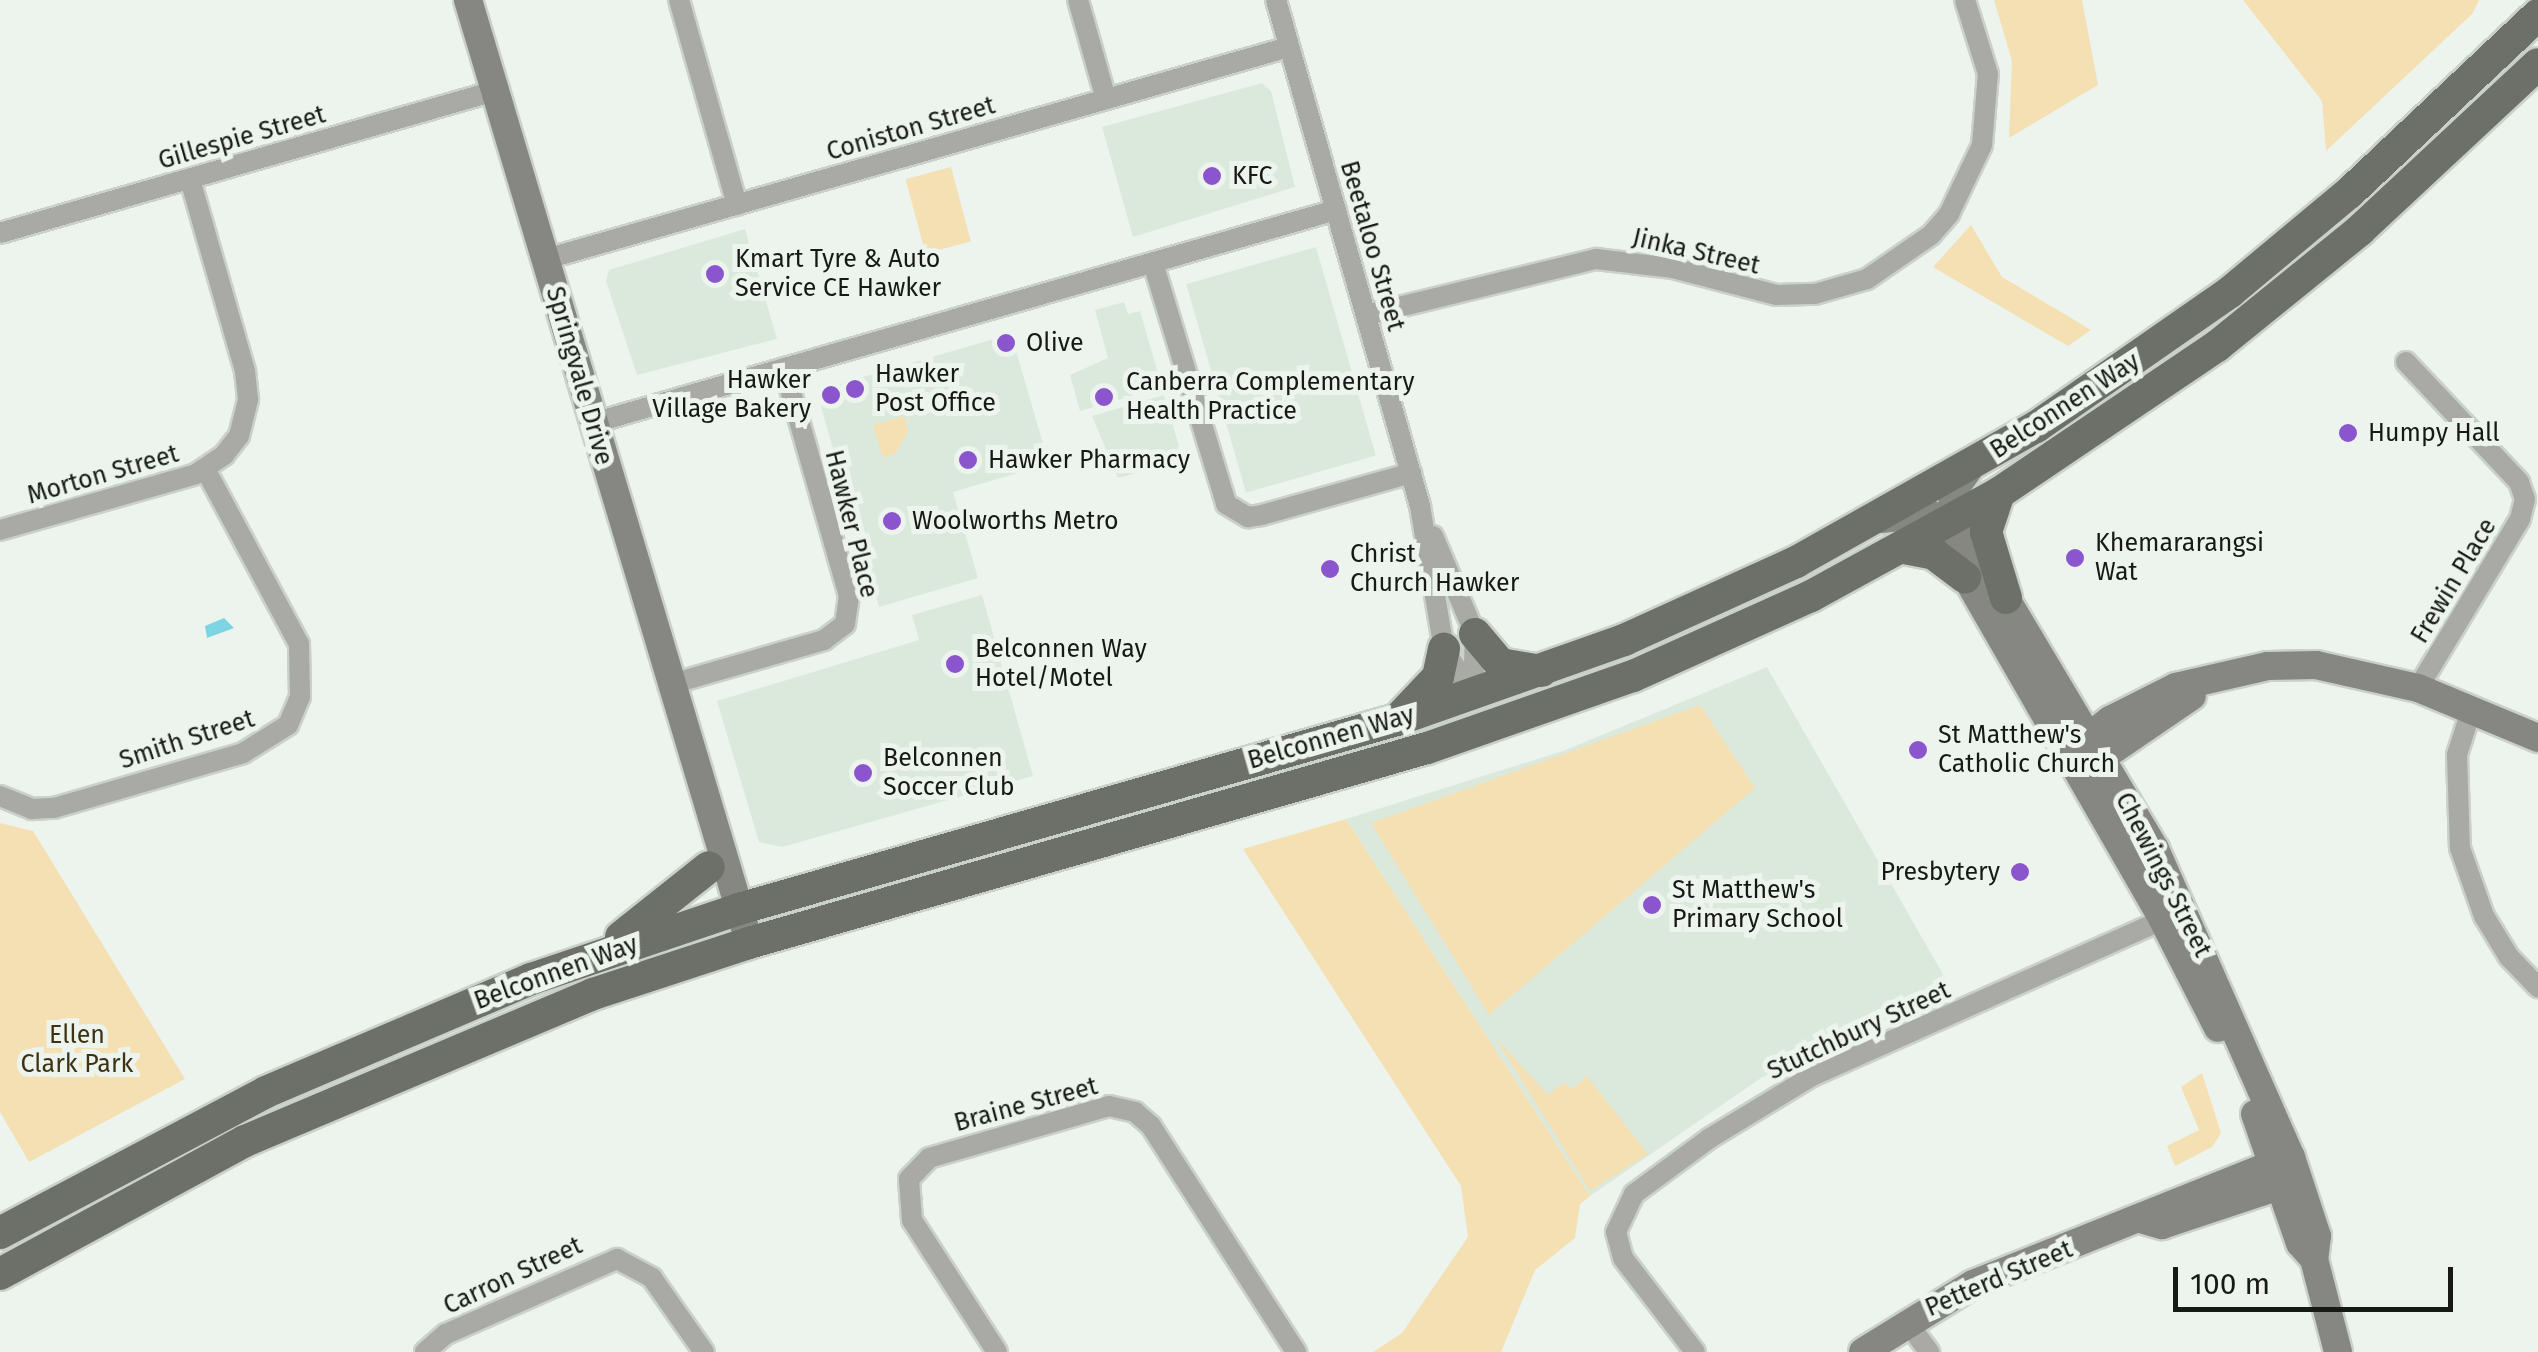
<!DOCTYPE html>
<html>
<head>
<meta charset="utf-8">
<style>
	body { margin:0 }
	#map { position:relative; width:2538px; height:1352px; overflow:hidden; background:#ecf4ed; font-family:"Fira Sans",sans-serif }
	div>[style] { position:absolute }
	.built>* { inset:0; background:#dbe9dd; transform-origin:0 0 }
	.green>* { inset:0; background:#f4e0b3; transform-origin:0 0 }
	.water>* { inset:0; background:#7dd5e4 }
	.roads { filter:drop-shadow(2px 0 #cad1cb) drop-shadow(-2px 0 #cad1cb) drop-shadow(0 2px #cad1cb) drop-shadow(0 -2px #cad1cb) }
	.street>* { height:20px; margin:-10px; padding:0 10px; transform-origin:10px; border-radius:10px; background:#a9aaa6 }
	.secondary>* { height:28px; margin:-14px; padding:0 14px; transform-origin:14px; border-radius:14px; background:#868782 }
	.primary>* { height:32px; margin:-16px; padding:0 16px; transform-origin:16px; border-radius:16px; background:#6d6f69 }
	.dots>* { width:28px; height:28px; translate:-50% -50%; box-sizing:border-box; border:5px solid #ecf4ed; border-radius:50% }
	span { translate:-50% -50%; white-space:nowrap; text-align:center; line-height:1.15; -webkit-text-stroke:10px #ecf4ed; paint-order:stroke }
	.street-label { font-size:25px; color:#171917 }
	.poi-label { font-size:25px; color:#171917 }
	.left { translate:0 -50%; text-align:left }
	.right { translate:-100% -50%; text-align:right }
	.park-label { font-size:25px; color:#3e3215 }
	.scale { position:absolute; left:2173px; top:1267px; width:280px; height:45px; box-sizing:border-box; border:5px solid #171917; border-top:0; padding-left:12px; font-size:30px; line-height:35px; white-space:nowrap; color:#171917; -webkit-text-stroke:8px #ecf4ed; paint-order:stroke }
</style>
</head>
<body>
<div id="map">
	<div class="built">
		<i style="clip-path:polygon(1262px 83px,1271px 91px,1295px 187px,1133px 237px,1102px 127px)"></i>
		<i style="clip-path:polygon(745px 229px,777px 339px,637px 375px,606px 281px,609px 270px)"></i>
		<i style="left:1316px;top:247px;width:217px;height:135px;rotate:74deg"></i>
		<i style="clip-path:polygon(1124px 302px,1128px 314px,1140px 311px,1162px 387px,1080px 411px,1070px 375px,1108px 358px,1095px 310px)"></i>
		<i style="clip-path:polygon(1011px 334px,1049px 464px,953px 492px,978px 578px,879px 607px,821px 407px,822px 389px)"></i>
		<i style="clip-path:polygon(1164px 395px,1179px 446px,1169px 464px,1118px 478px,1092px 416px)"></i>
		<i style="clip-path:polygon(982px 595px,1033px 776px,782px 847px,759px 842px,717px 701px,919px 640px,912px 615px)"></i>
		<i style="clip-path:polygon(1767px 667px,1952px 990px,1761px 1078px,1590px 1196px,1346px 819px,1563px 751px)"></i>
	</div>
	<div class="green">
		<i style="clip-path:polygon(1994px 0,2082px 0,2098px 85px,2009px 138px,2012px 61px)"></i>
		<i style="clip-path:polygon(2243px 0,2479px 0,2472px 14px,2326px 151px,2322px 101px)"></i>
		<i style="left:951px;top:167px;width:77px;height:47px;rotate:75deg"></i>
		<i style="clip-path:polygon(1971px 225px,2002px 277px,2091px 330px,2068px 346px,1933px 267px)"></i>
		<i style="clip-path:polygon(904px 416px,908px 431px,896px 453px,883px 458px,873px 425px)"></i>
		<i style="clip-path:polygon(1700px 705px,1755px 788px,1489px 1015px,1371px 823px)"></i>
		<i style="clip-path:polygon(1346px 819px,1590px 1196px,1580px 1204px,1575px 1238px,1535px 1270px,1501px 1352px,1373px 1352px,1402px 1333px,1468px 1237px,1461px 1186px,1243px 849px)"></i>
		<i style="clip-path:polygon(0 823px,33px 831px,185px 1079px,29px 1162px,0 1112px)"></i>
		<i style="clip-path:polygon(1495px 1037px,1548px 1095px,1563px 1083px,1572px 1089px,1587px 1076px,1648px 1154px,1590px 1191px)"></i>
		<i style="clip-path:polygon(2202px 1073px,2221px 1133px,2212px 1147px,2175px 1166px,2167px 1146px,2199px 1130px,2181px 1087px)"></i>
	</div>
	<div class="water">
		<i style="clip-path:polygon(224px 618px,234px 628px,207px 638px,205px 626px)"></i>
	</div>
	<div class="roads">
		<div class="street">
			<i style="left:679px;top:0;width:213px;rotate:74.2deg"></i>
			<i style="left:1078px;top:0;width:103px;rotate:74.2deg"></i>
			<i style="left:1276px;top:0;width:526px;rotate:74.11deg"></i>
			<i style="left:1420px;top:506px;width:145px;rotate:80.5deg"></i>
			<i style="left:1444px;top:649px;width:54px;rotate:57.8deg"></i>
			<i style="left:0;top:233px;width:518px;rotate:-16.02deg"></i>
			<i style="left:546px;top:259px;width:773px;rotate:-15.93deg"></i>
			<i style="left:1153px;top:263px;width:252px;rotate:73.1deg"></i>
			<i style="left:1226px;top:504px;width:26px;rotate:31deg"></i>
			<i style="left:1248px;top:517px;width:14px;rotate:-8deg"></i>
			<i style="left:1262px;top:515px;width:155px;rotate:-15.7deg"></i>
			<i style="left:1366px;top:315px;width:237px;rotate:-13.7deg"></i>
			<i style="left:1596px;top:259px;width:78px;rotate:6.7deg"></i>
			<i style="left:1673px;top:268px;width:107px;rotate:14.6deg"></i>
			<i style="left:1777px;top:295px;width:38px;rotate:-2deg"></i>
			<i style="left:1815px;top:294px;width:54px;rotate:-16.1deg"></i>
			<i style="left:1867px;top:279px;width:78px;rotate:-34.5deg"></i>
			<i style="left:1931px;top:235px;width:28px;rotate:-49deg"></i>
			<i style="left:1949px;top:214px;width:76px;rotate:-64.4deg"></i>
			<i style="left:1982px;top:145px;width:71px;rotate:-85.2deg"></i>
			<i style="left:1988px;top:74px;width:77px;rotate:-107.3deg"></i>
			<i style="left:2406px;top:362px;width:165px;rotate:46.7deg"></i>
			<i style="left:2519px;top:482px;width:18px;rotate:71deg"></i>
			<i style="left:2525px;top:499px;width:21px;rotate:104deg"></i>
			<i style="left:2520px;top:519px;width:197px;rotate:121.1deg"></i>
			<i style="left:593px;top:423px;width:773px;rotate:-16deg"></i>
			<i style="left:0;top:530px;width:204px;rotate:-15.9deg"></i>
			<i style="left:196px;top:474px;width:34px;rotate:-34deg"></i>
			<i style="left:224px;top:455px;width:24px;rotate:-52deg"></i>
			<i style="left:239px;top:436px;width:38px;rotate:-76deg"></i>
			<i style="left:248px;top:399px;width:28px;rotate:-96deg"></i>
			<i style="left:245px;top:371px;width:200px;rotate:-106deg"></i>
			<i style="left:1433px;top:536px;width:107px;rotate:66.8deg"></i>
			<i style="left:1475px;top:634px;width:59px;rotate:91.9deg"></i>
			<i style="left:668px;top:685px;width:162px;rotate:-16.1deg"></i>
			<i style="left:824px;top:640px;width:26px;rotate:-37deg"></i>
			<i style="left:845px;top:624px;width:28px;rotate:-82deg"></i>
			<i style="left:849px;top:596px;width:237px;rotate:-105.9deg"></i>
			<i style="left:2471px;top:711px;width:46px;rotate:107.7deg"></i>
			<i style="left:2457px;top:755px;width:93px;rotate:88.2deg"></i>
			<i style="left:2460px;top:848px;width:72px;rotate:70.6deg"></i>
			<i style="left:2484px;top:916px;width:48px;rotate:58.6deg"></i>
			<i style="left:2509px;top:957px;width:42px;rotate:46deg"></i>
			<i style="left:0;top:796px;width:35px;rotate:22deg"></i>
			<i style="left:32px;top:809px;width:22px;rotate:-3deg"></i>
			<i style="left:54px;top:808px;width:197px;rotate:-16.2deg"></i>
			<i style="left:243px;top:753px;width:53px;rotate:-31.9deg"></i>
			<i style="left:288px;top:725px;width:30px;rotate:-67deg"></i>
			<i style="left:300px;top:697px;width:53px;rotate:-91.1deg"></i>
			<i style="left:299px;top:644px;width:199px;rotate:-118.2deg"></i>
			<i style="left:1906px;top:1321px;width:39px;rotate:53deg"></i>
			<i style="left:425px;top:1352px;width:28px;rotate:-41deg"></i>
			<i style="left:446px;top:1334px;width:187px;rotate:-23.7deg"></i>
			<i style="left:617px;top:1259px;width:40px;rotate:28deg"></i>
			<i style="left:652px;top:1278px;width:90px;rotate:54.9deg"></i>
			<i style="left:997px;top:1352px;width:157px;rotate:-122.8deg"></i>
			<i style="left:912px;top:1220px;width:41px;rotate:-94.2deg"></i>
			<i style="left:909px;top:1179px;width:29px;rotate:-46deg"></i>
			<i style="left:929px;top:1158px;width:187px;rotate:-16.1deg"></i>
			<i style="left:1109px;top:1106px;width:27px;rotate:13deg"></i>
			<i style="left:1135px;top:1112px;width:21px;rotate:41deg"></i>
			<i style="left:1151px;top:1126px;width:269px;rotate:57.3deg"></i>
			<i style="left:1695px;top:1352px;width:118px;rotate:-127.5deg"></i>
			<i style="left:1623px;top:1258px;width:27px;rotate:-105deg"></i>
			<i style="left:1616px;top:1232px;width:42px;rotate:-64.7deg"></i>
			<i style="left:1634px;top:1194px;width:94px;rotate:-36.4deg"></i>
			<i style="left:1710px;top:1138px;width:119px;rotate:-31.3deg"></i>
			<i style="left:1812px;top:1076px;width:394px;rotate:-24deg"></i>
		</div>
		<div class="secondary">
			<i style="left:468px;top:0;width:968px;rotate:73.38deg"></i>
			<i style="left:1971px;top:466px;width:29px;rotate:125deg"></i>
			<i style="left:1954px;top:490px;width:54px;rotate:97.4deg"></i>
			<i style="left:1947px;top:544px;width:434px;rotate:60.1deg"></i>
			<i style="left:2163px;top:920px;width:121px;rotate:63deg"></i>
			<i style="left:1881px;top:519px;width:49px;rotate:-5.8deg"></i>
			<i style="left:1930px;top:514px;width:40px;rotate:26.6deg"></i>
			<i style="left:1966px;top:532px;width:369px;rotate:59.2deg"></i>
			<i style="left:2155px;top:849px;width:337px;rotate:66.2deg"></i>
			<i style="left:2291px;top:1157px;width:83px;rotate:71.8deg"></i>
			<i style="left:2317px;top:1236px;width:23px;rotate:97deg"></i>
			<i style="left:2314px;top:1259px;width:96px;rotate:75.5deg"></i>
			<i style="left:2077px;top:746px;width:42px;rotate:-38.2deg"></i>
			<i style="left:2110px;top:720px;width:74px;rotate:-26.6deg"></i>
			<i style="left:2176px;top:687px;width:94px;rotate:-12.9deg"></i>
			<i style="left:2268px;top:666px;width:48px;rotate:-1.2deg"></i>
			<i style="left:2316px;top:665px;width:105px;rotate:12.7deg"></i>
			<i style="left:2418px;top:688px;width:130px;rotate:22.6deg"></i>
			<i style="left:2084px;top:758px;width:17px"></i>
			<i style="left:2101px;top:758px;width:110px;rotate:-34.3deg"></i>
			<i style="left:2255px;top:1114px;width:137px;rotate:70.8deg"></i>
			<i style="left:2300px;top:1243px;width:20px;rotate:49deg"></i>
			<i style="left:2144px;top:1220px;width:19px;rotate:16deg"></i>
			<i style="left:2162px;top:1225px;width:142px;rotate:-18.4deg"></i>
			<i style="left:1863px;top:1352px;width:129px;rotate:-31.7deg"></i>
			<i style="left:1973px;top:1284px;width:342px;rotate:-21.8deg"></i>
		</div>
		<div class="primary">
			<i style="left:1999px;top:493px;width:41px;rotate:108.4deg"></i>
			<i style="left:1986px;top:532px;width:69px;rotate:73.1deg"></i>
			<i style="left:1904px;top:548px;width:31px;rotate:11deg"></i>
			<i style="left:1934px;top:554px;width:39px;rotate:37deg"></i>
			<i style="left:1475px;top:634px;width:39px;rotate:50deg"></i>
			<i style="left:1500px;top:664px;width:42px;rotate:9.7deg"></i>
			<i style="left:1400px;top:717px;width:55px;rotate:-46.5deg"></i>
			<i style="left:1438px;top:677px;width:29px;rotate:-78deg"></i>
			<i style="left:621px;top:937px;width:112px;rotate:-38.5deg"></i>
			<i style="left:0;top:1233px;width:301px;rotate:-27.9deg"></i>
			<i style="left:266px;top:1092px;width:288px;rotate:-23.1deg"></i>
			<i style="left:531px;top:979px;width:219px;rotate:-18.6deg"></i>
			<i style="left:739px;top:909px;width:685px;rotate:-16.03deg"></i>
			<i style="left:1397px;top:720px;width:241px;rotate:-19.4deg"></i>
			<i style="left:1624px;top:640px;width:189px;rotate:-24.4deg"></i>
			<i style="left:1796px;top:562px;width:275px;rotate:-29.4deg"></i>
			<i style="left:2036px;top:427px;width:236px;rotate:-34.8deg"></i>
			<i style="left:2230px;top:292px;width:155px;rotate:-39.8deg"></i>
			<i style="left:2349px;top:193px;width:260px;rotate:-43.3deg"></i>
			<i style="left:0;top:1274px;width:279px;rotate:-28.5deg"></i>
			<i style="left:245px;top:1141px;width:378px;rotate:-22.9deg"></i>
			<i style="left:593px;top:994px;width:164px;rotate:-18.1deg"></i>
			<i style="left:749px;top:943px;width:705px;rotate:-16.05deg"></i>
			<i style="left:1427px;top:748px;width:218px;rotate:-19.3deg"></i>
			<i style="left:1633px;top:676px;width:195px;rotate:-24.2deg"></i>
			<i style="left:1811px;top:596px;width:214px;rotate:-28.7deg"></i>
			<i style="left:1999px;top:493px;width:263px;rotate:-34deg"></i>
			<i style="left:2217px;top:346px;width:184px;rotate:-39deg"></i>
			<i style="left:2360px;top:230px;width:243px;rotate:-43deg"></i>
		</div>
	</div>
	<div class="dots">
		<i style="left:1212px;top:176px;background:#8b55cd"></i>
		<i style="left:715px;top:274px;background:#8b55cd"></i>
		<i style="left:1006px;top:343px;background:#8b55cd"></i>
		<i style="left:855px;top:389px;background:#8b55cd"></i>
		<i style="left:831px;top:395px;background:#8b55cd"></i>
		<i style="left:1104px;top:397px;background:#8b55cd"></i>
		<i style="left:2348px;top:433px;background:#8b55cd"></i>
		<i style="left:968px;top:460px;background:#8b55cd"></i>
		<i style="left:892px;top:521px;background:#8b55cd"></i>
		<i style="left:2075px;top:558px;background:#8b55cd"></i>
		<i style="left:1330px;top:569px;background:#8b55cd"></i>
		<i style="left:955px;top:664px;background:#8b55cd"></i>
		<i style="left:1918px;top:750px;background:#8b55cd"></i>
		<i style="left:863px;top:773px;background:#8b55cd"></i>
		<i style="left:2020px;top:872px;background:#8b55cd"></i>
		<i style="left:1652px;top:905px;background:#8b55cd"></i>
	</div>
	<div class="street-label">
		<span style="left:911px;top:129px;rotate:-16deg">Coniston Street</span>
		<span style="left:242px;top:138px;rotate:-16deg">Gillespie Street</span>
		<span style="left:1372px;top:246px;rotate:74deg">Beetaloo Street</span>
		<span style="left:1696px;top:252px;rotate:13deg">Jinka Street</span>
		<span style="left:579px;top:376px;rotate:74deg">Springvale Drive</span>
		<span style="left:2065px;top:406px;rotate:-33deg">Belconnen Way</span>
		<span style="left:103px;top:475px;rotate:-16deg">Morton Street</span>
		<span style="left:851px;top:524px;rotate:76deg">Hawker Place</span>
		<span style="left:2454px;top:581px;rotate:-59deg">Frewin Place</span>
		<span style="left:1331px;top:738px;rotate:-16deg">Belconnen Way</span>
		<span style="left:187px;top:740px;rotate:-18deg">Smith Street</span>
		<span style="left:2163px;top:875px;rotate:63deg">Chewings Street</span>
		<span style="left:556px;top:973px;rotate:-20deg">Belconnen Way</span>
		<span style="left:1859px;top:1031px;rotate:-25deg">Stutchbury Street</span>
		<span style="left:1026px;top:1105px;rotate:-15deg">Braine Street</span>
		<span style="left:513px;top:1276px;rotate:-25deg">Carron Street</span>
		<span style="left:1999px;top:1279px;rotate:-23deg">Petterd Street</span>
	</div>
	<div class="poi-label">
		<span class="left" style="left:1232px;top:176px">KFC</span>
		<span class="left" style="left:735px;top:274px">Kmart Tyre &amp; Auto<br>Service CE Hawker</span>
		<span class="left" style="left:1026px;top:343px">Olive</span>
		<span class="left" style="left:875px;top:389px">Hawker<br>Post Office</span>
		<span class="right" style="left:811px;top:395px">Hawker<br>Village Bakery</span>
		<span class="left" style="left:1126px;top:397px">Canberra Complementary<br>Health Practice</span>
		<span class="left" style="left:2368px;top:433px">Humpy Hall</span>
		<span class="left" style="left:988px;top:460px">Hawker Pharmacy</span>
		<span class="left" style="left:912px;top:521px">Woolworths Metro</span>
		<span class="left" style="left:2095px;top:558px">Khemararangsi<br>Wat</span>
		<span class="left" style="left:1350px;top:569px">Christ<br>Church Hawker</span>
		<span class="left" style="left:975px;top:664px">Belconnen Way<br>Hotel/Motel</span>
		<span class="left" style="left:1938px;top:750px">St Matthew's<br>Catholic Church</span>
		<span class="left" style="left:883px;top:773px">Belconnen<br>Soccer Club</span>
		<span class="right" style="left:2000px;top:872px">Presbytery</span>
		<span class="left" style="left:1672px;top:905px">St Matthew's<br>Primary School</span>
	</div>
	<div class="park-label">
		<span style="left:77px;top:1050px">Ellen<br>Clark Park</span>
	</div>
	<div class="scale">100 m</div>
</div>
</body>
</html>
